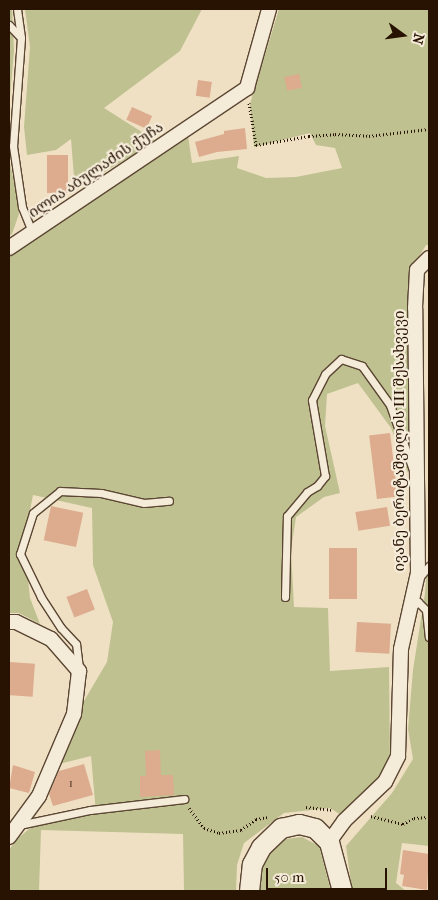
<!DOCTYPE html>
<html>
<head>
<meta charset="utf-8">
<style>
	body { margin:0 }
	#map { position:relative; width:438px; height:900px; overflow:hidden; background:#efe0c4; font-family:"IM FELL French Canon","Noto Serif Georgian",serif }
	div>[style] { position:absolute }
	.green>* { inset:0; background:#bfc190 }
	.building>* { inset:0; background:#ddab8d; transform-origin:0 0 }
	.path>* { height:3px; margin-top:-1.5px; transform-origin:0; background:repeating-linear-gradient(90deg,#281302 0 1px,transparent 0 3.5px) }
	.roads { filter:drop-shadow(1px 0 #5a4632) drop-shadow(-1px 0 #5a4632) drop-shadow(0 1px #5a4632) drop-shadow(0 -1px #5a4632) }
	.service>* { height:7px; margin:-3.5px; padding:0 3.5px; transform-origin:3.5px; border-radius:3.5px; background:#f5ebd9 }
	.minor>* { height:14px; margin:-7px; padding:0 7px; transform-origin:7px; border-radius:7px; background:#f5ebd9 }
	.secondary>* { height:19px; margin:-9.5px; padding:0 9.5px; transform-origin:9.5px; border-radius:9.5px; background:#f5ebd9 }
	span { translate:-50% -50%; white-space:nowrap; text-align:center; line-height:1.15; -webkit-text-stroke:4.5px #f5ebd9; paint-order:stroke }
	.number-label { font-size:12px; color:#553925 }
	.number-label span { -webkit-text-stroke-width:0 }
	.street-label { font-size:15px; color:#281302 }
	.frame { position:absolute; inset:0; border:10px solid #281302; pointer-events:none }
	.north { position:absolute; left:378px; top:10px; width:50px; height:50px; -webkit-text-stroke:4px #f5ebd9; paint-order:stroke; rotate:104deg; font-size:14px; font-weight:700; line-height:20px; text-align:center; color:#281302 }
	.north::after { content:''; display:block; margin:auto; width:18px; height:22px; background:#281302; clip-path:polygon(50% 0,100% 100%,50% 72%,0 100%) }
	.scale { position:absolute; left:266px; top:868px; width:121px; height:22px; box-sizing:border-box; border:2px solid #281302; border-top:0; padding-left:6px; font-size:15px; line-height:18px; white-space:nowrap; color:#281302; -webkit-text-stroke:4px #f5ebd9; paint-order:stroke }
</style>
</head>
<body>
<div id="map">
	<div class="green">
		<i style="clip-path:polygon(9px 9px,12px 9px,14px 50px,9px 109px)"></i>
		<i style="clip-path:polygon(25px 9px,202px 9px,180px 51px,104px 108px,156px 141px,75px 190px,71px 139px,56px 150px,27px 155px,24px 127px,30px 47px)"></i>
		<i style="clip-path:polygon(279px 9px,429px 9px,429px 245px,426px 245px,417px 260px,411px 291px,408px 473px,391px 428px,358px 383px,327px 394px,325px 426px,340px 493px,324px 497px,296px 517px,291px 549px,294px 607px,328px 608px,330px 671px,389px 667px,390px 761px,378px 784px,341px 815px,330px 808px,284px 813px,244px 843px,237px 865px,236px 891px,184px 891px,183px 834px,41px 830px,39px 891px,9px 891px,9px 850px,17px 839px,34px 825px,96px 813px,91px 756px,55px 765px,78px 711px,107px 662px,113px 622px,93px 565px,92px 508px,33px 495px,24px 541px,30px 598px,40px 624px,19px 613px,9px 613px,9px 257px,188px 136px,192px 163px,239px 156px,237px 168px,266px 178px,296px 177px,342px 168px,335px 148px,316px 145px,310px 133px,254px 147px,250px 104px)"></i>
		<i style="clip-path:polygon(9px 158px,16px 191px,19px 214px,12px 234px,9px 236px)"></i>
		<i style="clip-path:polygon(429px 544px,429px 846px,402px 843px,396px 883px,406px 891px,352px 891px,346px 846px,392px 793px,413px 759px,408px 729px,413px 670px,425px 593px)"></i>
		<i style="clip-path:polygon(302px 837px,319px 846px,331px 891px,258px 891px,259px 872px,267px 852px,286px 839px)"></i>
	</div>
	<div class="building">
		<i style="left:299px;top:74px;width:14px;height:15px;rotate:78deg"></i>
		<i style="left:198px;top:80px;width:14px;height:16px;rotate:8deg"></i>
		<i style="left:132px;top:107px;width:22px;height:14px;rotate:24deg"></i>
		<i style="clip-path:polygon(245px 128px,247px 149px,217px 152px,199px 157px,195px 142px,224px 134px,224px 131px)"></i>
		<i style="left:47px;top:155px;width:21px;height:38px"></i>
		<i style="left:390px;top:433px;width:64px;height:21px;rotate:83deg"></i>
		<i style="left:51px;top:506px;width:33px;height:35px;rotate:12deg"></i>
		<i style="left:387px;top:507px;width:19px;height:32px;rotate:81deg"></i>
		<i style="left:329px;top:548px;width:28px;height:51px"></i>
		<i style="left:87px;top:589px;width:22px;height:22px;rotate:69deg"></i>
		<i style="left:357px;top:622px;width:34px;height:30px;rotate:3deg"></i>
		<i style="left:9px;top:662px;width:26px;height:33px;rotate:4deg"></i>
		<i style="clip-path:polygon(160px 750px,161px 775px,173px 775px,174px 795px,140px 797px,140px 776px,146px 776px,145px 751px)"></i>
		<i style="clip-path:polygon(84px 764px,93px 795px,53px 806px,49px 794px,59px 771px)"></i>
		<i style="clip-path:polygon(13px 765px,35px 772px,29px 793px,9px 788px)"></i>
		<i style="clip-path:polygon(403px 850px,429px 854px,427px 890px,402px 886px,404px 875px,400px 874px)"></i>
	</div>
	<div class="path">
		<i style="left:249px;top:103px;width:43px;rotate:80.5deg"></i>
		<i style="left:256px;top:145px;width:54px;rotate:-9.6deg"></i>
		<i style="left:309px;top:136px;width:26px;rotate:-4deg"></i>
		<i style="left:335px;top:134px;width:34px;rotate:3deg"></i>
		<i style="left:369px;top:136px;width:60px;rotate:-6.7deg"></i>
		<i style="left:306px;top:807px;width:28px;rotate:6deg"></i>
		<i style="left:189px;top:808px;width:25px;rotate:53deg"></i>
		<i style="left:204px;top:828px;width:16px;rotate:18deg"></i>
		<i style="left:219px;top:833px;width:22px;rotate:-8deg"></i>
		<i style="left:241px;top:830px;width:19px;rotate:-36deg"></i>
		<i style="left:256px;top:819px;width:12px;rotate:-9deg"></i>
		<i style="left:371px;top:816px;width:33px;rotate:14deg"></i>
		<i style="left:403px;top:824px;width:13px;rotate:-29deg"></i>
		<i style="left:414px;top:818px;width:15px;rotate:-4deg"></i>
	</div>
	<div class="roads">
		<div class="service">
			<i style="left:17px;top:9px;width:29px;rotate:82deg"></i>
			<i style="left:21px;top:38px;width:108px;rotate:94.2deg"></i>
			<i style="left:13px;top:146px;width:62px;rotate:81.6deg"></i>
			<i style="left:22px;top:207px;width:27px;rotate:68deg"></i>
			<i style="left:9px;top:25px;width:16px;rotate:47deg"></i>
			<i style="left:418px;top:579px;width:17px;rotate:-50deg"></i>
			<i style="left:285px;top:597px;width:81px;rotate:-88.6deg"></i>
			<i style="left:287px;top:516px;width:31px;rotate:-50deg"></i>
			<i style="left:307px;top:492px;width:12px;rotate:-31deg"></i>
			<i style="left:317px;top:486px;width:13px;rotate:-51deg"></i>
			<i style="left:325px;top:476px;width:77px;rotate:-99.7deg"></i>
			<i style="left:312px;top:400px;width:29px;rotate:-63deg"></i>
			<i style="left:325px;top:374px;width:22px;rotate:-43deg"></i>
			<i style="left:341px;top:359px;width:22px;rotate:18deg"></i>
			<i style="left:362px;top:366px;width:48px;rotate:54.3deg"></i>
			<i style="left:390px;top:405px;width:69px;rotate:70.5deg"></i>
			<i style="left:412px;top:607px;width:8px;rotate:-40deg"></i>
			<i style="left:418px;top:602px;width:11px;rotate:45deg"></i>
			<i style="left:426px;top:610px;width:27px;rotate:84deg"></i>
			<i style="left:79px;top:668px;width:24px;rotate:-97deg"></i>
			<i style="left:76px;top:644px;width:22px;rotate:-133deg"></i>
			<i style="left:61px;top:628px;width:37px;rotate:-123deg"></i>
			<i style="left:41px;top:597px;width:48px;rotate:-116deg"></i>
			<i style="left:20px;top:554px;width:43px;rotate:-72.4deg"></i>
			<i style="left:33px;top:513px;width:35px;rotate:-39deg"></i>
			<i style="left:60px;top:491px;width:41px;rotate:2.8deg"></i>
			<i style="left:101px;top:493px;width:44px;rotate:13.1deg"></i>
			<i style="left:144px;top:503px;width:25px;rotate:-5deg"></i>
			<i style="left:19px;top:825px;width:73px;rotate:-11.9deg"></i>
			<i style="left:90px;top:810px;width:95px;rotate:-6.7deg"></i>
		</div>
		<div class="minor">
			<i style="left:9px;top:248px;width:287px;rotate:-33.9deg"></i>
			<i style="left:247px;top:88px;width:82px;rotate:-74.4deg"></i>
			<i style="left:9px;top:622px;width:7px"></i>
			<i style="left:16px;top:622px;width:39px;rotate:26deg"></i>
			<i style="left:51px;top:639px;width:43px;rotate:48.8deg"></i>
			<i style="left:79px;top:671px;width:43px;rotate:96.6deg"></i>
			<i style="left:74px;top:714px;width:89px;rotate:113.1deg"></i>
			<i style="left:39px;top:796px;width:51px;rotate:126.2deg"></i>
			<i style="left:329px;top:842px;width:26px;rotate:-54deg"></i>
			<i style="left:344px;top:821px;width:57px;rotate:-43.6deg"></i>
			<i style="left:385px;top:782px;width:29px;rotate:-63deg"></i>
			<i style="left:398px;top:756px;width:107px;rotate:-88.4deg"></i>
			<i style="left:401px;top:649px;width:78px;rotate:-77.4deg"></i>
			<i style="left:418px;top:573px;width:265px;rotate:-90.6deg"></i>
			<i style="left:415px;top:308px;width:38px;rotate:-87deg"></i>
			<i style="left:417px;top:270px;width:17px;rotate:-45deg"></i>
		</div>
		<div class="secondary">
			<i style="left:249px;top:891px;width:27px;rotate:-84deg"></i>
			<i style="left:252px;top:864px;width:19px;rotate:-62deg"></i>
			<i style="left:261px;top:847px;width:28px;rotate:-44deg"></i>
			<i style="left:281px;top:828px;width:18px;rotate:-13deg"></i>
			<i style="left:299px;top:824px;width:16px;rotate:14deg"></i>
			<i style="left:315px;top:828px;width:20px;rotate:45deg"></i>
			<i style="left:329px;top:842px;width:51px;rotate:75.1deg"></i>
		</div>
	</div>
	<div class="number-label">
		<span style="left:71px;top:784px">1</span>
	</div>
	<div class="street-label">
		<span style="left:96px;top:170px;rotate:-34deg">ილია აბულაძის ქუჩა</span>
		<span style="left:400px;top:441px;rotate:-90deg">ივანე ბერიტაშვილის III შესახვევი</span>
	</div>
	<div class="frame"></div>
	<div class="north">N</div>
	<div class="scale">50 m</div>
</div>
</body>
</html>
